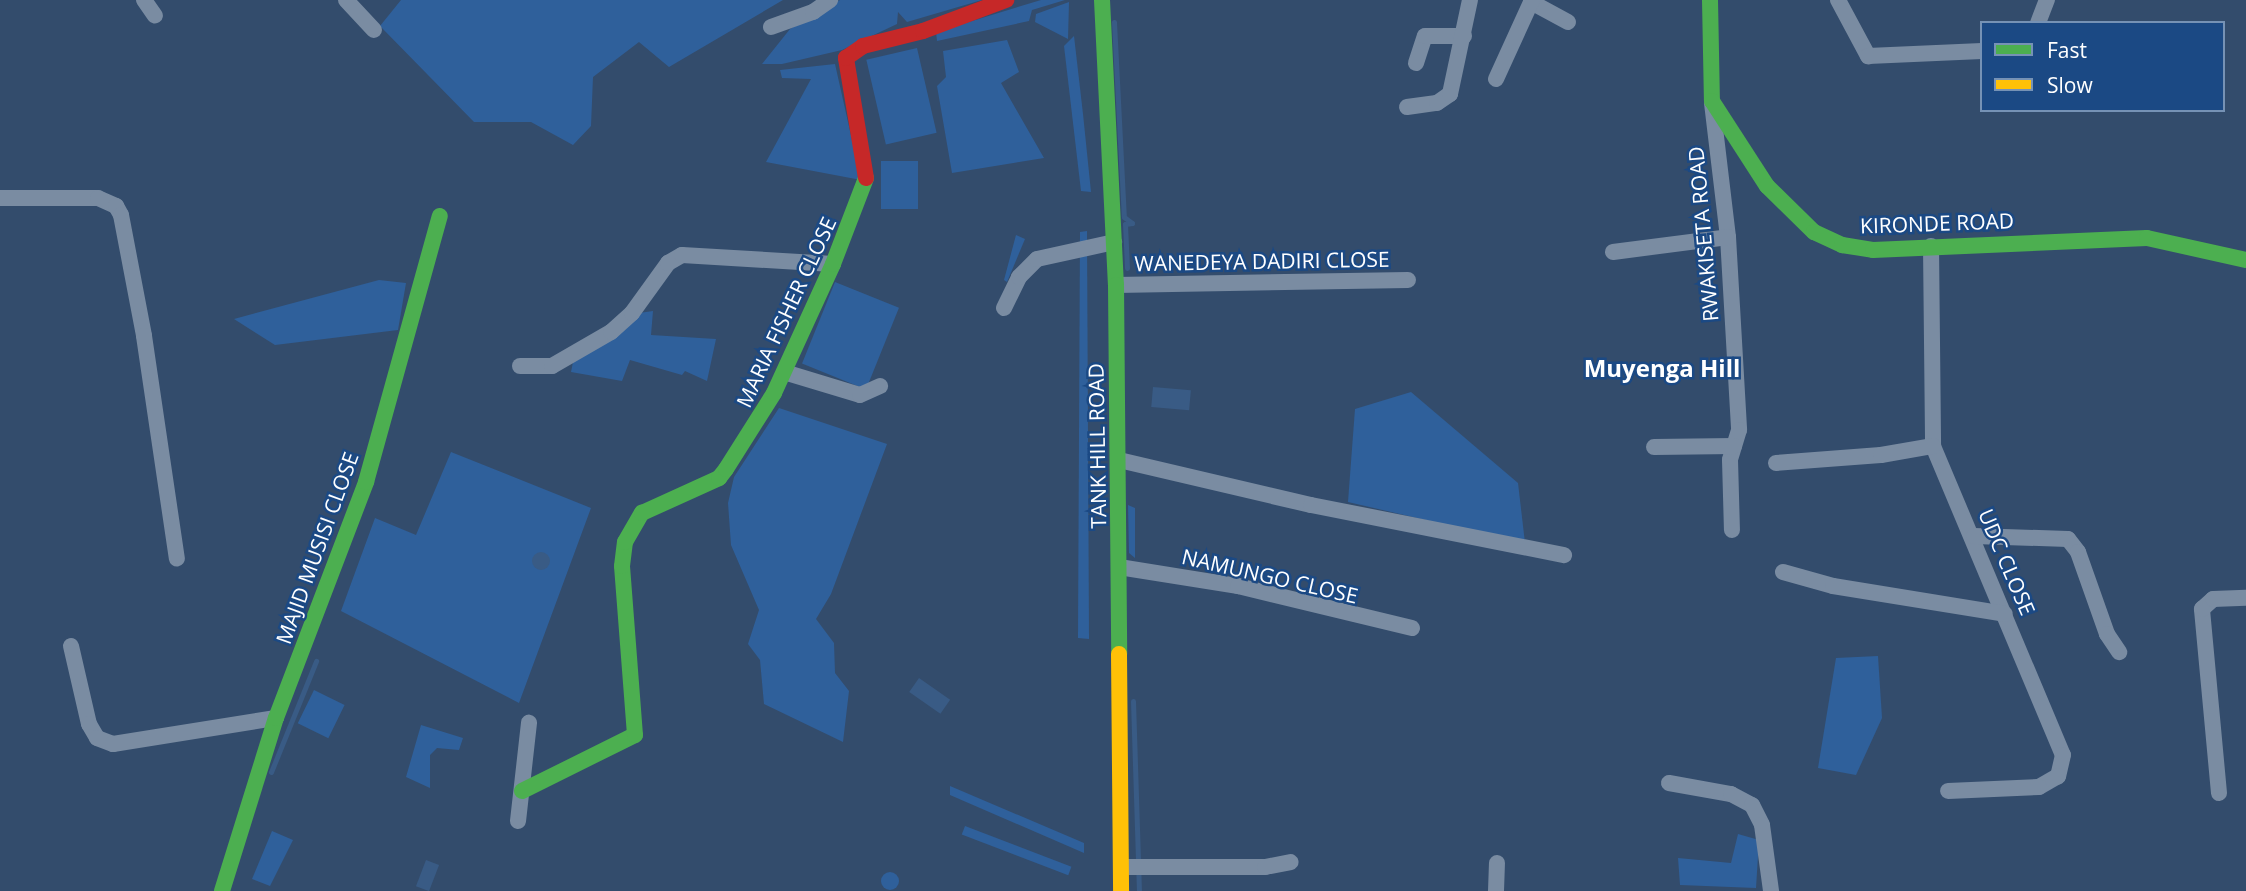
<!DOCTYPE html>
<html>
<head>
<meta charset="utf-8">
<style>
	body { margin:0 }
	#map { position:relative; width:2246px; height:891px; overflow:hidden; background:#334c6c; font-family:"Open Sans",sans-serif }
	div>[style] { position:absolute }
	.green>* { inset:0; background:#2f609b; transform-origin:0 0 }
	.round { border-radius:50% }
	.water>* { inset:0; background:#395b85; transform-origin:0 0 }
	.stream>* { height:5px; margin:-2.5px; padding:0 2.5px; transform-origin:2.5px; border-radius:2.5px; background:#395b85 }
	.street>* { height:16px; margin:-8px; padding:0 8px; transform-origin:8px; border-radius:8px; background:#7a8ca2 }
	.fast>* { height:16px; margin:-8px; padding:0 8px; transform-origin:8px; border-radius:8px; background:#4caf50 }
	.slow>* { height:16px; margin:-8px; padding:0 8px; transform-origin:8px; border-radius:8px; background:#ffc107 }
	.jam>* { height:16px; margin:-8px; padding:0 8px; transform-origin:8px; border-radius:8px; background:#c62828 }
	span { translate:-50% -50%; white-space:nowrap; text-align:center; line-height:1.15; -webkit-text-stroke:5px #1b4984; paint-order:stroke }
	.street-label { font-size:21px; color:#fff }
	.quarter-label { font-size:24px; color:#fff; font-weight:700 }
	.legend { position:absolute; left:1980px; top:21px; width:245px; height:91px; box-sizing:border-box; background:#1b4984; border:2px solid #7692b5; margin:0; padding:9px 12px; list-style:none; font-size:21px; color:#fff }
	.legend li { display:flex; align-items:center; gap:14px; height:35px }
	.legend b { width:35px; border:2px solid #7692b5 }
</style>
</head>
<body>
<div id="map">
	<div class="green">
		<i style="clip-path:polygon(401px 0,783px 0,669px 67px,639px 42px,593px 77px,591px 126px,573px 145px,531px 122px,474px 122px,380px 26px)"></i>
		<i style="clip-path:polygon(840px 0,982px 0,907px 22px,898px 12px,897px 24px,842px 50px,782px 64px,762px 64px,790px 29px)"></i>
		<i style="clip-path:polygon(1041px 0,1065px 0,1032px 10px,1029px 21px,937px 41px,936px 32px)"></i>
		<i style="clip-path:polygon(1069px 2px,1068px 39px,1035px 22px,1036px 14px)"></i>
		<i style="clip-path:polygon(1074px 36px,1083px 114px,1091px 192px,1081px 191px,1064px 46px)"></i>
		<i style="clip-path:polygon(1007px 40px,1019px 72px,1001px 83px,1044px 158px,952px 173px,937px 86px,946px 77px,943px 51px)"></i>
		<i style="left:917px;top:48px;width:87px;height:52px;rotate:77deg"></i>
		<i style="clip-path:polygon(835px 64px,861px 180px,766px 162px,811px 79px,782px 78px,780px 70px)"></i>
		<i style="left:881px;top:161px;width:37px;height:48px"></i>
		<i style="clip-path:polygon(1087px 231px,1089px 639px,1078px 638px,1080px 232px)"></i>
		<i style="clip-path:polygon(1016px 235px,1025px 239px,1007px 282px,1004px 280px)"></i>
		<i style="clip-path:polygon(379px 280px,406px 283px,398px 330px,275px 345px,234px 319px)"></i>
		<i style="left:835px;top:282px;width:69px;height:88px;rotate:22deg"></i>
		<i style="clip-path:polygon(653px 311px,651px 335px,716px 339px,707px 381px,685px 371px,682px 375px,630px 360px,622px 381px,571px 372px,573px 362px,626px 329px,639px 313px)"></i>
		<i style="clip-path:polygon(1411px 392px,1518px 483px,1525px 543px,1348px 502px,1355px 409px)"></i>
		<i style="clip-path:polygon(779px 408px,887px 444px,831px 594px,816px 619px,834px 643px,835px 673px,849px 691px,843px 742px,764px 704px,760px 660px,748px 644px,759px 610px,731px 545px,728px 503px,734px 477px)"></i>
		<i style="clip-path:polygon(451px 452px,591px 508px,519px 703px,341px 611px,375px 518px,416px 535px)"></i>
		<i style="clip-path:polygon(1128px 505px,1135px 508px,1135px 558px,1129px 553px)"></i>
		<i style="clip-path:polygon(1878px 656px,1882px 718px,1856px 775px,1818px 768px,1836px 658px)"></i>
		<i style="left:314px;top:690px;width:34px;height:37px;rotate:26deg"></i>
		<i style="clip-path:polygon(421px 725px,463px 738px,459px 750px,437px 748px,430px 755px,430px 788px,406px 777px)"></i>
		<i style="clip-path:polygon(950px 786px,1084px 843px,1084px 853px,950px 795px)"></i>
		<i style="left:965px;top:826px;width:114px;height:9px;rotate:21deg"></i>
		<i style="clip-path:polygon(272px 831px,293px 840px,270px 886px,252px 879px)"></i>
		<i style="clip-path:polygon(1738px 834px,1759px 840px,1756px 888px,1680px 885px,1678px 858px,1731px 863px)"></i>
		<i class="round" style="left:881px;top:872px;width:18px;height:18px"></i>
	</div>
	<div class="water">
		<i style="left:1153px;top:387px;width:38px;height:20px;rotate:5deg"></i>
		<i class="round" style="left:532px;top:552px;width:18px;height:18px"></i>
		<i style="left:919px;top:678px;width:38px;height:17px;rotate:35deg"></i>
		<i style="left:426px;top:860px;width:14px;height:28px;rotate:21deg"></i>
	</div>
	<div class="stream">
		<i style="left:1114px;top:22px;width:195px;rotate:87.1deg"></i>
		<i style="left:1124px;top:217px;width:10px;rotate:37deg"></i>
		<i style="left:1132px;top:223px;width:7px;rotate:172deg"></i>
		<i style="left:1125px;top:224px;width:44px;rotate:87.4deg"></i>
		<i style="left:1133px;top:701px;width:190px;rotate:88.2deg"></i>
		<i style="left:271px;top:772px;width:120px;rotate:-67.9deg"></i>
	</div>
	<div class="street">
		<i style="left:144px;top:0;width:19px;rotate:55deg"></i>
		<i style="left:346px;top:0;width:41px;rotate:47deg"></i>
		<i style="left:1838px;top:0;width:64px;rotate:61.8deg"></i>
		<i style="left:1868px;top:56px;width:114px;rotate:-2.5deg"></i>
		<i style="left:1531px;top:2px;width:42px;rotate:28.4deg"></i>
		<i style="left:2038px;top:23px;width:25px;rotate:-69deg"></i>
		<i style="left:771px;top:27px;width:45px;rotate:-19.7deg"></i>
		<i style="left:813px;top:12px;width:21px;rotate:-35deg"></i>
		<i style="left:1416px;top:63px;width:28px;rotate:-72deg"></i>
		<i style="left:1425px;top:36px;width:39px"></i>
		<i style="left:1496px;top:79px;width:87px;rotate:-65.5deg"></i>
		<i style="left:1712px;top:103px;width:135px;rotate:83.2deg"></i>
		<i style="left:1728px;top:237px;width:193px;rotate:86.7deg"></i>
		<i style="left:1739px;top:430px;width:31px;rotate:107deg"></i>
		<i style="left:1730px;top:460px;width:70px;rotate:88.4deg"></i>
		<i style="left:1407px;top:107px;width:30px;rotate:-8deg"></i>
		<i style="left:1437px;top:103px;width:16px;rotate:-35deg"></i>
		<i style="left:1450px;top:94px;width:96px;rotate:-78deg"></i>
		<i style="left:0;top:198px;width:98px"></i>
		<i style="left:98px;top:198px;width:20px;rotate:24deg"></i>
		<i style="left:116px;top:206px;width:10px;rotate:61deg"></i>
		<i style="left:121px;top:215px;width:123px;rotate:79.2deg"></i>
		<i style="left:144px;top:336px;width:225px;rotate:81.6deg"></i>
		<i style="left:1931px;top:246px;width:200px;rotate:89.4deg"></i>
		<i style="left:1933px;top:446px;width:335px;rotate:67.2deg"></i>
		<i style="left:2063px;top:755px;width:22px;rotate:103deg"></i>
		<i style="left:2058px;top:776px;width:22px;rotate:150deg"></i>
		<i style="left:2039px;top:787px;width:91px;rotate:177.5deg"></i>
		<i style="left:1613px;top:252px;width:116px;rotate:-7.4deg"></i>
		<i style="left:1116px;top:285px;width:292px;rotate:-1deg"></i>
		<i style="left:1004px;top:308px;width:34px;rotate:-64deg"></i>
		<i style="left:1019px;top:277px;width:25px;rotate:-45deg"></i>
		<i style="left:1037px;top:259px;width:79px;rotate:-12.4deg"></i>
		<i style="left:520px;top:366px;width:32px"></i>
		<i style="left:552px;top:366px;width:68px;rotate:-30deg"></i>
		<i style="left:611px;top:332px;width:28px;rotate:-42deg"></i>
		<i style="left:632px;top:313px;width:62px;rotate:-54.2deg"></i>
		<i style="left:668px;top:263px;width:16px;rotate:-30deg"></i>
		<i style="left:682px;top:255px;width:151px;rotate:3.4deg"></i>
		<i style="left:784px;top:372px;width:79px;rotate:16.8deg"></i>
		<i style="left:860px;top:395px;width:22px;rotate:-24deg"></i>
		<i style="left:1654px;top:447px;width:80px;rotate:-0.7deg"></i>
		<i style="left:1119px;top:460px;width:197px;rotate:13.2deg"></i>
		<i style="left:1311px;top:505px;width:258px;rotate:11.2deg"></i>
		<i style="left:1776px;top:463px;width:105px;rotate:-4.4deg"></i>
		<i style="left:1881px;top:455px;width:53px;rotate:-9.8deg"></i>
		<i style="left:1974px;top:536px;width:94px;rotate:1.8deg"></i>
		<i style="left:2068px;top:539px;width:16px;rotate:52deg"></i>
		<i style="left:2078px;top:552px;width:87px;rotate:70.5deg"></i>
		<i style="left:2107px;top:634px;width:22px;rotate:56deg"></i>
		<i style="left:1119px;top:567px;width:121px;rotate:9.1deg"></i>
		<i style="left:1238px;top:586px;width:179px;rotate:13.6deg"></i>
		<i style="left:1783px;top:572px;width:52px;rotate:15.6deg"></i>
		<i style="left:1833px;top:586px;width:174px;rotate:9.2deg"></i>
		<i style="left:71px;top:646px;width:80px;rotate:77deg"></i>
		<i style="left:89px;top:724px;width:16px;rotate:60deg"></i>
		<i style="left:97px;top:738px;width:17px;rotate:21deg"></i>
		<i style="left:113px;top:744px;width:165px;rotate:-9.1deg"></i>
		<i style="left:1669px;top:783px;width:63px;rotate:10.1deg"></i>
		<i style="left:1731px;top:794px;width:24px;rotate:28deg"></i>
		<i style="left:1752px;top:805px;width:22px;rotate:63deg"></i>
		<i style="left:1762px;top:825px;width:67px;rotate:82.2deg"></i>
		<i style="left:2219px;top:793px;width:185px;rotate:-95.3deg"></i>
		<i style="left:2202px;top:609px;width:15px;rotate:-42deg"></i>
		<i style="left:2213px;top:599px;width:33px;rotate:-2deg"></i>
		<i style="left:518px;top:821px;width:99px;rotate:-83.6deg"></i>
		<i style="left:1121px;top:867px;width:144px"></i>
		<i style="left:1265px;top:867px;width:26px;rotate:-11deg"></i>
		<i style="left:1496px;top:891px;width:28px;rotate:-88deg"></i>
	</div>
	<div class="fast">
		<i style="left:1102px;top:0;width:285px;rotate:87.2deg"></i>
		<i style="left:1116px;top:285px;width:369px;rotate:89.5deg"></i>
		<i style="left:1710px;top:0;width:101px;rotate:88.9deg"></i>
		<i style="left:1712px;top:101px;width:101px;rotate:57.1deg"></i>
		<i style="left:1767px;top:186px;width:66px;rotate:44.4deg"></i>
		<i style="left:1814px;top:232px;width:31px;rotate:25deg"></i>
		<i style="left:1842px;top:245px;width:31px;rotate:9deg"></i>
		<i style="left:1873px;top:250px;width:274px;rotate:-2.5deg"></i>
		<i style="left:2147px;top:238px;width:101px;rotate:12.5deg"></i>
		<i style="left:522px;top:791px;width:126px;rotate:-26.4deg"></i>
		<i style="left:635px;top:735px;width:169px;rotate:-94.4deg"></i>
		<i style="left:622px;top:566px;width:24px;rotate:-83deg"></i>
		<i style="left:625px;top:542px;width:34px;rotate:-60deg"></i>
		<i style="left:642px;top:513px;width:85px;rotate:-24.4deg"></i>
		<i style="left:719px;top:478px;width:11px;rotate:-52deg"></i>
		<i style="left:726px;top:469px;width:90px;rotate:-57.7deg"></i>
		<i style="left:774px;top:393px;width:142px;rotate:-65.4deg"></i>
		<i style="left:833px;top:264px;width:92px;rotate:-69deg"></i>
		<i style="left:222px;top:891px;width:181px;rotate:-72.7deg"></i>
		<i style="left:276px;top:718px;width:253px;rotate:-69.1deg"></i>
		<i style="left:366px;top:482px;width:276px;rotate:-74.5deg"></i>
	</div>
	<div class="slow">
		<i style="left:1119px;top:654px;width:237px;rotate:89.5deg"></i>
	</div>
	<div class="jam">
		<i style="left:866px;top:178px;width:122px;rotate:-99.5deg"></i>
		<i style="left:846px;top:58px;width:21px;rotate:-35deg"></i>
		<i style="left:863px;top:46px;width:62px;rotate:-14deg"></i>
		<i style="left:923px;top:31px;width:89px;rotate:-20.5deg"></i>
	</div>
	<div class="street-label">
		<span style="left:1937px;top:223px;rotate:-2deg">KIRONDE ROAD</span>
		<span style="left:1703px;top:234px;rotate:-95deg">RWAKISETA ROAD</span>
		<span style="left:1262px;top:261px;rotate:-1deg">WANEDEYA DADIRI CLOSE</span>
		<span style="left:786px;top:312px;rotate:-65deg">MARIA FISHER CLOSE</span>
		<span style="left:1097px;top:446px;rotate:-91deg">TANK HILL ROAD</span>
		<span style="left:317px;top:548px;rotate:-70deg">MAJID MUSISI CLOSE</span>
		<span style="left:2007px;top:562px;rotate:67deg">UDC CLOSE</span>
		<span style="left:1270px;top:576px;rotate:13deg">NAMUNGO CLOSE</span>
	</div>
	<div class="quarter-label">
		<span style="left:1662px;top:368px">Muyenga Hill</span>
	</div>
	<ul class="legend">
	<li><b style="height:9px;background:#4caf50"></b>Fast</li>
	<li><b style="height:9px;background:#ffc107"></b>Slow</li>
	</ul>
</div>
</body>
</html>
